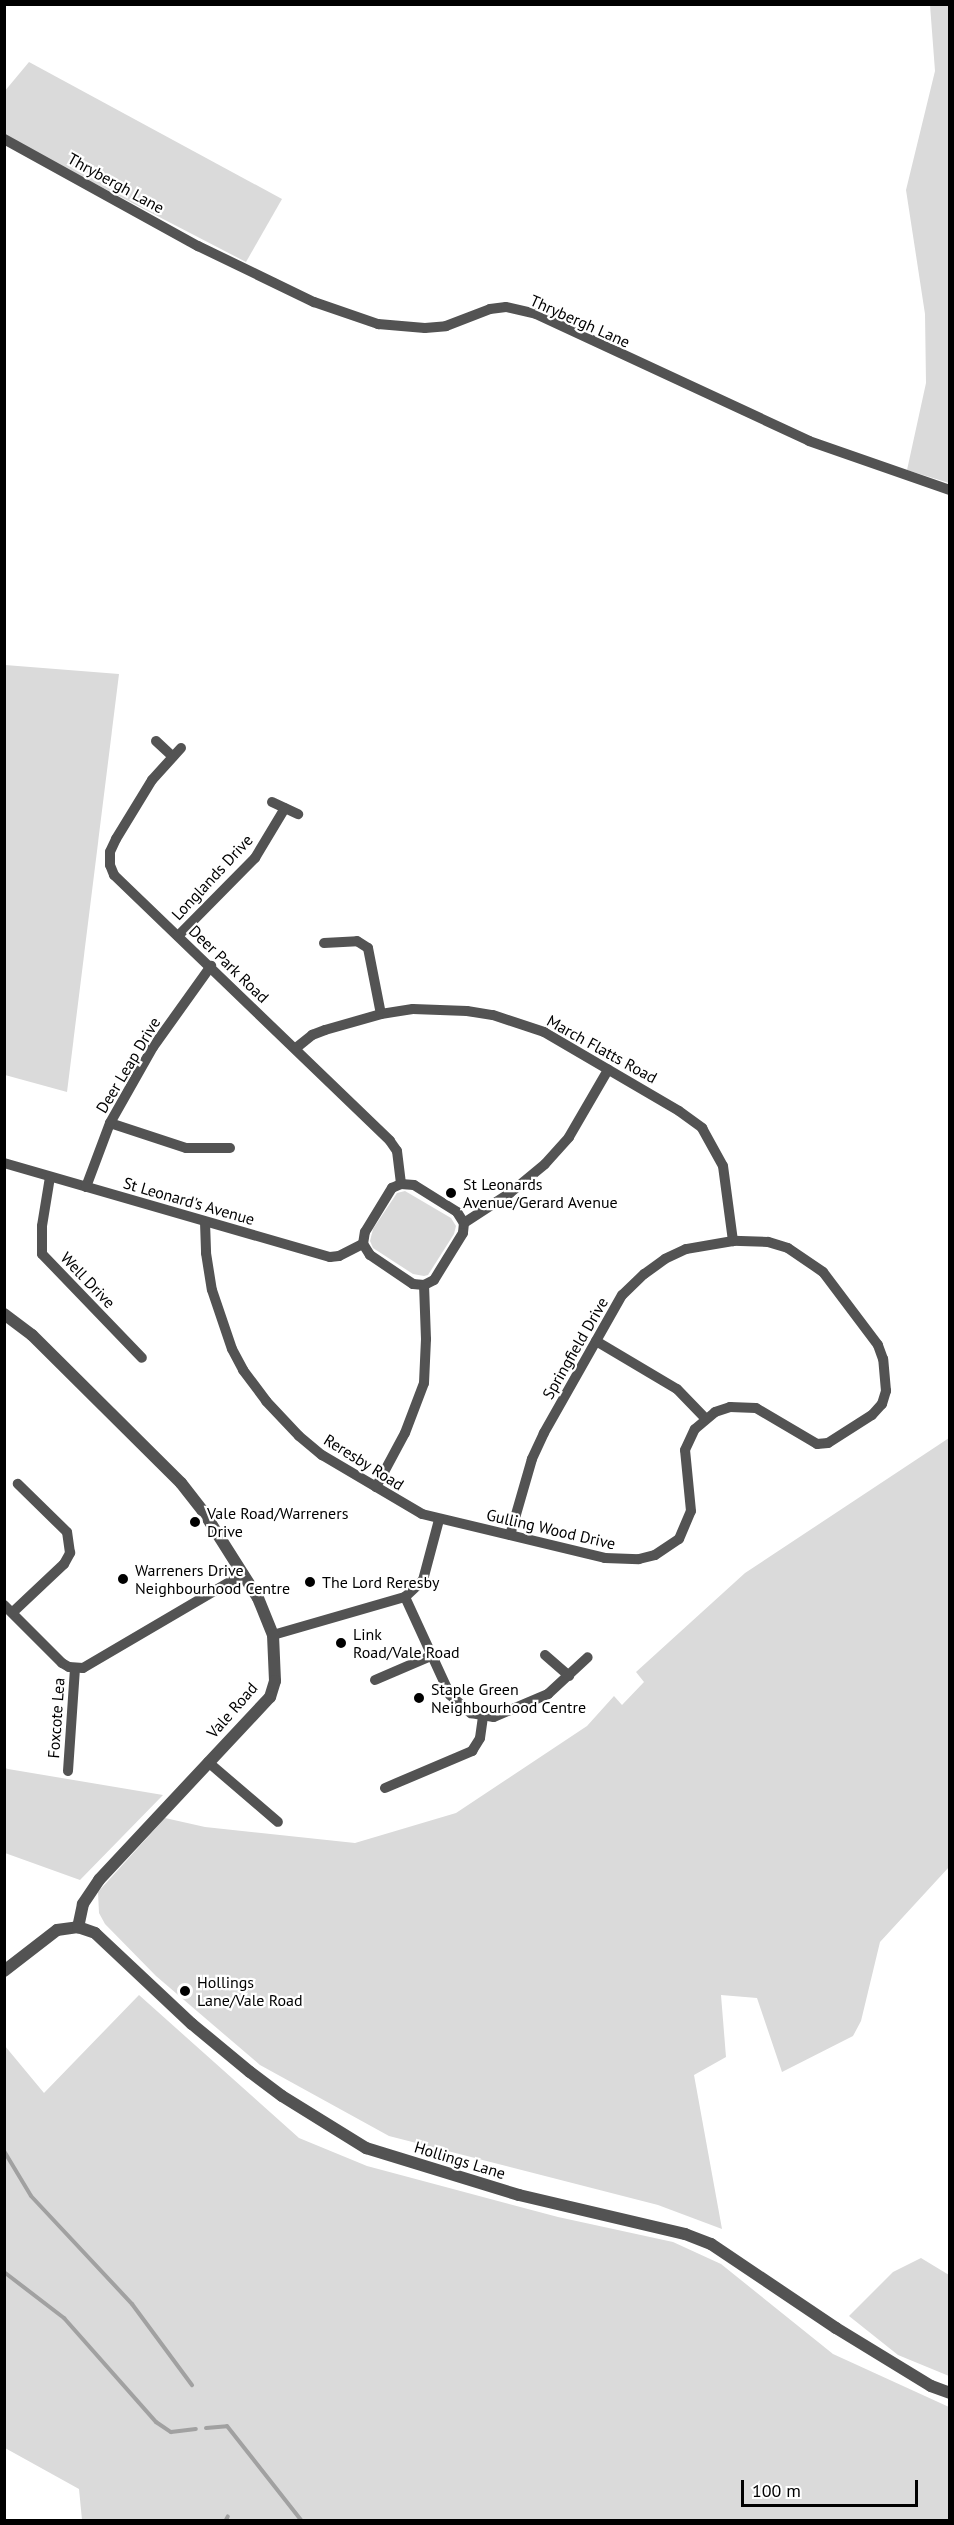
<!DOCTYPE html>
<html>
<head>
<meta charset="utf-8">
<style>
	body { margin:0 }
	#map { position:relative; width:954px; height:2525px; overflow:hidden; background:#fff; font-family:"PT Sans",sans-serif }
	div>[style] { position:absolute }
	.green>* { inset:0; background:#dadada }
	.stream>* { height:4px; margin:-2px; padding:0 2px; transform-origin:2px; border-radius:2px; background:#a1a1a1 }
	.minor>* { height:10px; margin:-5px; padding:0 5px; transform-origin:5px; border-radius:5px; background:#535353 }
	.tertiary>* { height:12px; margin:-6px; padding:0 6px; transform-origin:6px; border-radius:6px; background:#535353 }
	.dots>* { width:16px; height:16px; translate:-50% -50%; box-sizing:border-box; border:3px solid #fff; border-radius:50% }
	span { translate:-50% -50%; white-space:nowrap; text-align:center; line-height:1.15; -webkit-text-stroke:4.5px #fff; paint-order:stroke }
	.street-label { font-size:16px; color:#000 }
	.poi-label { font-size:16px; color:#000 }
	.left { translate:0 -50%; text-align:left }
	.frame { position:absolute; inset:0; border:6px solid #000; pointer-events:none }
	.scale { position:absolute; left:741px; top:2480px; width:177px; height:27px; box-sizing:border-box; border:3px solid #000; border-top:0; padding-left:8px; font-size:18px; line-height:21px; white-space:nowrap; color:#000; -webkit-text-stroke:4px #fff; paint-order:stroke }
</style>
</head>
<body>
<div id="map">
	<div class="green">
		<i style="clip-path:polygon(930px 5px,949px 5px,949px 483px,907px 470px,926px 383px,925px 314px,906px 190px,935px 71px)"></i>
		<i style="clip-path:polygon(29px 62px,282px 199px,246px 262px,5px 137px,4px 92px)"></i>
		<i style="clip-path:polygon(5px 665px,119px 674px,67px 1092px,5px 1075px)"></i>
		<i style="clip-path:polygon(405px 1191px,451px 1218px,456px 1226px,454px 1234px,428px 1275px,424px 1276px,413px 1274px,373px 1248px,370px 1241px,373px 1229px,397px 1193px)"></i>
		<i style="clip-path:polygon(949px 1438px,949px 1867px,880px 1942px,861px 2021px,853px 2036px,782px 2072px,757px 1998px,721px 1995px,726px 2057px,694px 2075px,722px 2229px,658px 2205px,389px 2136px,260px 2065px,156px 1976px,105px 1924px,99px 1913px,98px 1892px,165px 1818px,205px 1827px,355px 1843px,456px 1813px,587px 1726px,614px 1696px,622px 1705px,644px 1682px,636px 1672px,745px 1573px)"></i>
		<i style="clip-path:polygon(5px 1768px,8px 1769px,163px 1795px,80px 1880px,5px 1853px)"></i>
		<i style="clip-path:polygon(139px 1995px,299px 2138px,367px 2166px,558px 2217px,673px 2242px,721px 2264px,833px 2354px,949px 2407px,949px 2520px,82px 2520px,79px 2489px,5px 2448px,5px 2046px,44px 2093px)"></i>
		<i style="clip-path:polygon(921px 2258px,949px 2275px,949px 2376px,898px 2355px,849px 2316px,893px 2272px)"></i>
	</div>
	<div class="stream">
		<i style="left:4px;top:2151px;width:52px;rotate:59deg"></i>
		<i style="left:31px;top:2196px;width:148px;rotate:46.9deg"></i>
		<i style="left:132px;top:2304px;width:101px;rotate:53.5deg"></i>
		<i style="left:4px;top:2272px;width:76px;rotate:37.5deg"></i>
		<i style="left:64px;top:2318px;width:139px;rotate:48.5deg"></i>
		<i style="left:156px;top:2422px;width:18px;rotate:34deg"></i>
		<i style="left:171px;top:2432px;width:25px;rotate:-7deg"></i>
		<i style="left:206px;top:2428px;width:21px;rotate:-5deg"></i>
		<i style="left:227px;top:2426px;width:120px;rotate:51.8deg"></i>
		<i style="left:226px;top:2520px;width:4px;rotate:-63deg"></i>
	</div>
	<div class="minor">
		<i style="left:4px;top:139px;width:222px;rotate:28.9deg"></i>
		<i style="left:198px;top:246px;width:129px;rotate:25.8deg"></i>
		<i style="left:314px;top:302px;width:68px;rotate:19deg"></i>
		<i style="left:378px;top:324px;width:47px;rotate:4.9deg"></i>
		<i style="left:425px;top:328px;width:21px;rotate:-5deg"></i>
		<i style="left:446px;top:326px;width:47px;rotate:-21.1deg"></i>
		<i style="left:490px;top:309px;width:16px;rotate:-7deg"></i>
		<i style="left:506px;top:307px;width:31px;rotate:13deg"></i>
		<i style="left:536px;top:314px;width:301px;rotate:24.9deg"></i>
		<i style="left:809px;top:441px;width:149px;rotate:19.2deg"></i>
		<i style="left:156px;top:741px;width:23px;rotate:43deg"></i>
		<i style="left:181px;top:748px;width:43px;rotate:132.2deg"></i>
		<i style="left:152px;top:780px;width:69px;rotate:121.4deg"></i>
		<i style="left:116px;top:839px;width:14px;rotate:115deg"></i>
		<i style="left:110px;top:852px;width:13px;rotate:90deg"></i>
		<i style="left:110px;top:865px;width:11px;rotate:68deg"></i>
		<i style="left:114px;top:875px;width:383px;rotate:43.9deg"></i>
		<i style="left:390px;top:1141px;width:12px;rotate:55deg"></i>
		<i style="left:397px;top:1151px;width:33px;rotate:83deg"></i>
		<i style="left:272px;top:802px;width:29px;rotate:25deg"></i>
		<i style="left:178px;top:936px;width:110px;rotate:-45.4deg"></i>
		<i style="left:255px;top:858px;width:58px;rotate:-59deg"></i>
		<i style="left:324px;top:943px;width:33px;rotate:-3deg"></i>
		<i style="left:357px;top:941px;width:13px;rotate:32deg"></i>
		<i style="left:368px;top:948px;width:67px;rotate:78.9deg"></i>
		<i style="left:296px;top:1048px;width:21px;rotate:-39deg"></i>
		<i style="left:312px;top:1035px;width:14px;rotate:-21deg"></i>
		<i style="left:325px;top:1030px;width:58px;rotate:-15.9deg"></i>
		<i style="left:381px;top:1014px;width:32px;rotate:-9deg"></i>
		<i style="left:413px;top:1009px;width:54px;rotate:2.1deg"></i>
		<i style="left:467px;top:1011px;width:26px;rotate:9deg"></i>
		<i style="left:493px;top:1015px;width:54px;rotate:18.4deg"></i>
		<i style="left:544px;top:1032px;width:156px;rotate:30.3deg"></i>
		<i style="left:679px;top:1111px;width:29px;rotate:36deg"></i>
		<i style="left:702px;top:1128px;width:43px;rotate:61.1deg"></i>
		<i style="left:723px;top:1166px;width:76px;rotate:82.4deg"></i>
		<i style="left:110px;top:1123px;width:80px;rotate:18.2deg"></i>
		<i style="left:186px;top:1148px;width:44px"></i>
		<i style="left:4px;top:1163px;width:339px;rotate:16.1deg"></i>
		<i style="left:330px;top:1257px;width:9px;rotate:-6deg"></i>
		<i style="left:339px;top:1256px;width:27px;rotate:-27deg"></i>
		<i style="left:50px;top:1177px;width:50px;rotate:99.3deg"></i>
		<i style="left:42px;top:1226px;width:28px;rotate:90deg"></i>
		<i style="left:42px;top:1254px;width:144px;rotate:46.1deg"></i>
		<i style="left:86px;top:1187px;width:68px;rotate:-69.4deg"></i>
		<i style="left:110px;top:1123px;width:87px;rotate:-60.5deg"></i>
		<i style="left:153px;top:1047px;width:100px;rotate:-54.4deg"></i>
		<i style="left:205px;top:1222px;width:31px;rotate:88deg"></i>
		<i style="left:206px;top:1253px;width:37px;rotate:81deg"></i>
		<i style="left:212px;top:1290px;width:62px;rotate:71.3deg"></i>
		<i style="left:232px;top:1349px;width:24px;rotate:62deg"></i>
		<i style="left:243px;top:1370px;width:39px;rotate:53deg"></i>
		<i style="left:266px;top:1401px;width:48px;rotate:46.7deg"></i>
		<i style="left:299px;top:1436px;width:30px;rotate:40deg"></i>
		<i style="left:322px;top:1455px;width:116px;rotate:30.5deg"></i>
		<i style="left:422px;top:1514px;width:188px;rotate:13.5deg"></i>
		<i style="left:605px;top:1558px;width:34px;rotate:2deg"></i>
		<i style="left:639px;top:1559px;width:16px;rotate:-14deg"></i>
		<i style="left:655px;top:1555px;width:29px;rotate:-34deg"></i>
		<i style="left:679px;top:1539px;width:30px;rotate:-67deg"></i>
		<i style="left:691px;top:1511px;width:61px;rotate:-95.6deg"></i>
		<i style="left:685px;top:1450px;width:23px;rotate:-65deg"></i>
		<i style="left:695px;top:1429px;width:26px;rotate:-40deg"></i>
		<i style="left:715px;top:1412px;width:16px;rotate:-18deg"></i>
		<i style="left:730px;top:1407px;width:26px;rotate:2deg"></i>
		<i style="left:756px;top:1408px;width:71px;rotate:30.5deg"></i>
		<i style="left:817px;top:1444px;width:11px;rotate:-5deg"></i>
		<i style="left:828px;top:1443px;width:52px;rotate:-32.5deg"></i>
		<i style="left:872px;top:1415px;width:15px;rotate:-48deg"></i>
		<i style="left:882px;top:1404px;width:14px;rotate:-73deg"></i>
		<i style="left:886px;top:1391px;width:32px;rotate:-95deg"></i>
		<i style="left:883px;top:1359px;width:15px;rotate:-110deg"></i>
		<i style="left:878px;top:1345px;width:91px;rotate:-127deg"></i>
		<i style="left:823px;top:1272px;width:42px;rotate:-145.6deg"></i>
		<i style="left:788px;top:1248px;width:21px;rotate:-163deg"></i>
		<i style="left:768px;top:1242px;width:35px;rotate:-178deg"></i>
		<i style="left:733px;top:1241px;width:48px;rotate:170.3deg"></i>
		<i style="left:686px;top:1249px;width:23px;rotate:155deg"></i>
		<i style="left:665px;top:1259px;width:26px;rotate:144deg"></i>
		<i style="left:644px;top:1274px;width:30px;rotate:136deg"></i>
		<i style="left:622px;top:1295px;width:159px;rotate:119.5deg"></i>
		<i style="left:544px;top:1433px;width:29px;rotate:115deg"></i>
		<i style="left:532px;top:1459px;width:79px;rotate:106.1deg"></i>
		<i style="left:464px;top:1223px;width:55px;rotate:-33.1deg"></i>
		<i style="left:510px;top:1193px;width:45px;rotate:-39.6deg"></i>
		<i style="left:545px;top:1164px;width:36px;rotate:-48deg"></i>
		<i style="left:569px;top:1137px;width:78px;rotate:-59.8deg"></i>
		<i style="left:596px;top:1341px;width:94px;rotate:30.7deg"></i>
		<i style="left:677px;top:1389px;width:40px;rotate:46deg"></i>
		<i style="left:376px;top:1487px;width:61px;rotate:-61.8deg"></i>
		<i style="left:405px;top:1433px;width:53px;rotate:-69.2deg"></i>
		<i style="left:424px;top:1383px;width:44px;rotate:-87.4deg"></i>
		<i style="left:426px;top:1339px;width:54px;rotate:-92.1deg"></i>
		<i style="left:424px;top:1285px;width:11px;rotate:-175deg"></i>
		<i style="left:413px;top:1284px;width:52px;rotate:-146deg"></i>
		<i style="left:370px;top:1255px;width:13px;rotate:-122deg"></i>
		<i style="left:363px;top:1244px;width:12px;rotate:-81deg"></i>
		<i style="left:365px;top:1232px;width:52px;rotate:-58.5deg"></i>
		<i style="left:392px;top:1188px;width:10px;rotate:-24deg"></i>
		<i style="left:401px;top:1184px;width:13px;rotate:4deg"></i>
		<i style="left:414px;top:1185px;width:51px;rotate:32.1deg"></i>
		<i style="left:457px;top:1212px;width:13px;rotate:58deg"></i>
		<i style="left:464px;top:1223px;width:10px;rotate:96deg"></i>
		<i style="left:463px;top:1233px;width:55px;rotate:121.7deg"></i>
		<i style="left:434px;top:1280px;width:11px;rotate:153deg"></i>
		<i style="left:405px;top:1597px;width:108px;rotate:65.3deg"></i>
		<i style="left:450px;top:1695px;width:28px;rotate:41deg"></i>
		<i style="left:471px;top:1713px;width:23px;rotate:10deg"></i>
		<i style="left:494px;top:1717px;width:59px;rotate:-23.1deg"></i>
		<i style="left:548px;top:1694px;width:54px;rotate:-42.8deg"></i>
		<i style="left:4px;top:1605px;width:82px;rotate:45deg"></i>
		<i style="left:62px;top:1663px;width:8px;rotate:30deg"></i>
		<i style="left:69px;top:1667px;width:14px;rotate:4deg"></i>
		<i style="left:83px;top:1668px;width:186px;rotate:-30.4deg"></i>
		<i style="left:13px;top:1612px;width:70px;rotate:-43.3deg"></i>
		<i style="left:64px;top:1564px;width:13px;rotate:-61deg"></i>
		<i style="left:70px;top:1553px;width:21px;rotate:-98deg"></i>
		<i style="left:67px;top:1532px;width:69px;rotate:-135.6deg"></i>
		<i style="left:273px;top:1635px;width:137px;rotate:-16.1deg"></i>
		<i style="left:405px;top:1597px;width:25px;rotate:-43deg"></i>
		<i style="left:423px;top:1580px;width:62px;rotate:-75.1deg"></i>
		<i style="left:545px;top:1655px;width:32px;rotate:41deg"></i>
		<i style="left:375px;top:1680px;width:63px;rotate:-23.3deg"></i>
		<i style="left:208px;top:1762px;width:92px;rotate:40.6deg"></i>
		<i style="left:68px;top:1771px;width:103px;rotate:-86.1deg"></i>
		<i style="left:385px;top:1788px;width:95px;rotate:-23deg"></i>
		<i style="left:472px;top:1751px;width:15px;rotate:-58deg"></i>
		<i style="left:480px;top:1738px;width:21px;rotate:-82deg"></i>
	</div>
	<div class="tertiary">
		<i style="left:4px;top:1314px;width:35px;rotate:37deg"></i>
		<i style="left:32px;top:1335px;width:210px;rotate:44.8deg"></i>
		<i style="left:181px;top:1483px;width:36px;rotate:52deg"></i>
		<i style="left:203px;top:1511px;width:103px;rotate:57.7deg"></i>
		<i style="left:258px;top:1598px;width:40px;rotate:68deg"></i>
		<i style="left:273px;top:1635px;width:46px;rotate:87.5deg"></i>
		<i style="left:275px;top:1681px;width:17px;rotate:107deg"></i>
		<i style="left:270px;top:1697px;width:250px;rotate:133.1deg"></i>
		<i style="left:99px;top:1880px;width:29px;rotate:124deg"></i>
		<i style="left:83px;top:1904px;width:24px;rotate:102deg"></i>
		<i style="left:4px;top:1971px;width:67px;rotate:-37.7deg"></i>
		<i style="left:57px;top:1930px;width:21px;rotate:-8deg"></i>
		<i style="left:78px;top:1927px;width:18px;rotate:19deg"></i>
		<i style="left:95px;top:1933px;width:133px;rotate:43.2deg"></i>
		<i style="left:192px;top:2024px;width:75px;rotate:39.6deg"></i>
		<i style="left:250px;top:2072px;width:40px;rotate:37deg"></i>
		<i style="left:282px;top:2096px;width:99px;rotate:31.8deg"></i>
		<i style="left:366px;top:2148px;width:160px;rotate:17.1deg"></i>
		<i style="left:519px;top:2195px;width:171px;rotate:13.2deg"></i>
		<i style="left:685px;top:2234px;width:28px;rotate:21deg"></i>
		<i style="left:711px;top:2244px;width:151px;rotate:33.9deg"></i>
		<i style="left:836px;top:2328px;width:111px;rotate:31.4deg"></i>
		<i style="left:931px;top:2386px;width:20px;rotate:20deg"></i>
	</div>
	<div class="dots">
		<i style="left:451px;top:1193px;background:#000"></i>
		<i style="left:195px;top:1522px;background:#000"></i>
		<i style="left:123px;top:1579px;background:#000"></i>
		<i style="left:310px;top:1582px;background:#000"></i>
		<i style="left:341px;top:1643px;background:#000"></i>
		<i style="left:419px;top:1698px;background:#000"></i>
		<i style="left:185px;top:1991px;background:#000"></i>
	</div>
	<div class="street-label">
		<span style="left:116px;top:183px;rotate:29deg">Thrybergh Lane</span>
		<span style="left:580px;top:321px;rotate:24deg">Thrybergh Lane</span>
		<span style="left:212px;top:877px;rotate:-47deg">Longlands Drive</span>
		<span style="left:229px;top:964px;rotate:44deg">Deer Park Road</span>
		<span style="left:602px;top:1049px;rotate:29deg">March Flatts Road</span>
		<span style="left:128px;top:1065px;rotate:-59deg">Deer Leap Drive</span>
		<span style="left:189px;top:1201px;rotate:16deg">St Leonard's Avenue</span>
		<span style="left:88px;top:1280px;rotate:46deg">Well Drive</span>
		<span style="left:575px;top:1348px;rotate:-60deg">Springfield Drive</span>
		<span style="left:364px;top:1462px;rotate:32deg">Reresby Road</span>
		<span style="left:551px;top:1529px;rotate:13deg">Gulling Wood Drive</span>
		<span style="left:232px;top:1710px;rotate:-49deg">Vale Road</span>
		<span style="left:56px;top:1718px;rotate:-86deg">Foxcote Lea</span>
		<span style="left:460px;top:2160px;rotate:17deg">Hollings Lane</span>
	</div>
	<div class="poi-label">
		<span class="left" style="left:463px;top:1193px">St Leonards<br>Avenue/Gerard Avenue</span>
		<span class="left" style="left:207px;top:1522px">Vale Road/Warreners<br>Drive</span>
		<span class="left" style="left:135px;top:1579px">Warreners Drive<br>Neighbourhood Centre</span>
		<span class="left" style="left:322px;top:1582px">The Lord Reresby</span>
		<span class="left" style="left:353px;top:1643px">Link<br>Road/Vale Road</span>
		<span class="left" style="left:431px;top:1698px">Staple Green<br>Neighbourhood Centre</span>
		<span class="left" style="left:197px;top:1991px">Hollings<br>Lane/Vale Road</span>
	</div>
	<div class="frame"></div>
	<div class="scale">100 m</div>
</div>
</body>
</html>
